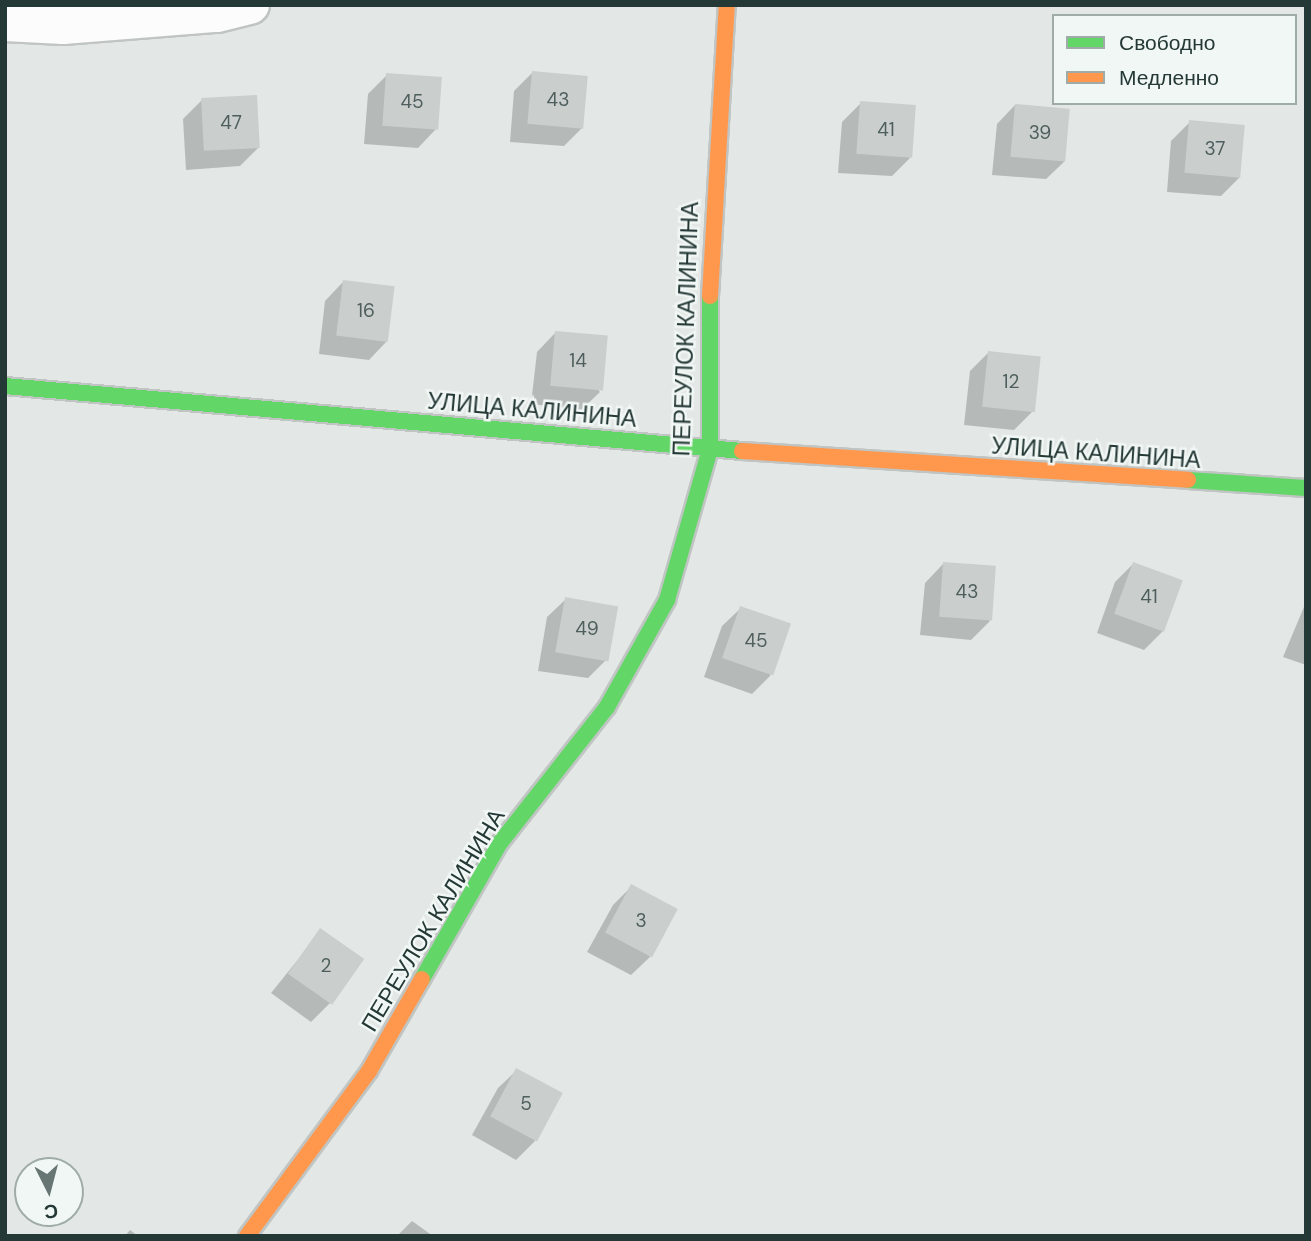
<!DOCTYPE html>
<html>
<head>
<meta charset="utf-8">
<style>
	body { margin:0 }
	#map { position:relative; width:1311px; height:1241px; overflow:hidden; background:#e3e8e6; font-family:"DM Sans",sans-serif }
	div>[style] { position:absolute }
	.shadow>* { inset:0; background:#0003 }
	.building>* { inset:0; background:#cacfcd; transform-origin:0 0 }
	.roads { filter:drop-shadow(2px 0 #c0c5c3) drop-shadow(-2px 0 #c0c5c3) drop-shadow(0 2px #c0c5c3) drop-shadow(0 -2px #c0c5c3) }
	.street>* { height:38px; margin:-19px; padding:0 19px; transform-origin:19px; border-radius:19px; background:#fbfcfb }
	.fast>* { height:16px; margin:-8px; padding:0 8px; transform-origin:8px; border-radius:8px; background:#63d668 }
	.slow>* { height:16px; margin:-8px; padding:0 8px; transform-origin:8px; border-radius:8px; background:#ff974d }
	span { translate:-50% -50%; white-space:nowrap; text-align:center; line-height:1.15; -webkit-text-stroke:5px #f1f7f5; paint-order:stroke }
	.number-label { font-size:19px; color:#4e5e5c }
	.number-label span { -webkit-text-stroke-width:0 }
	.street-label { font-size:23px; color:#243835 }
	.frame { position:absolute; inset:0; border:7px solid #243835; pointer-events:none }
	.legend { position:absolute; left:1052px; top:14px; width:245px; height:91px; box-sizing:border-box; background:#f1f7f5; border:2px solid #9faba8; margin:0; padding:9px 12px; list-style:none; font-size:21px; color:#243835 }
	.legend li { display:flex; align-items:center; gap:14px; height:35px }
	.legend b { width:35px; border:2px solid #9faba8 }
	.north { position:absolute; left:14px; top:1157px; width:70px; height:70px; box-sizing:border-box; background:#f1f7f5; border:2px solid #9faba8; border-radius:50%; rotate:174deg; font-size:19px; font-weight:700; line-height:28px; text-align:center; color:#243835 }
	.north::after { content:''; display:block; margin:auto; width:24px; height:32px; background:#677673; clip-path:polygon(50% 0,100% 100%,50% 72%,0 100%) }
</style>
</head>
<body>
<div id="map">
	<div class="shadow">
		<i style="clip-path:polygon(533px 72px,582px 128px,564px 146px,510px 142px,514px 91px)"></i>
		<i style="clip-path:polygon(387px 75px,436px 129px,418px 148px,364px 144px,368px 94px)"></i>
		<i style="clip-path:polygon(202px 100px,259px 147px,240px 166px,186px 170px,183px 119px)"></i>
		<i style="clip-path:polygon(861px 103px,910px 158px,892px 176px,838px 173px,842px 122px)"></i>
		<i style="clip-path:polygon(1015px 105px,1065px 161px,1046px 179px,992px 175px,997px 124px)"></i>
		<i style="clip-path:polygon(1190px 122px,1240px 177px,1221px 196px,1167px 192px,1171px 141px)"></i>
		<i style="clip-path:polygon(343px 282px,387px 341px,369px 360px,319px 354px,325px 301px)"></i>
		<i style="clip-path:polygon(555px 333px,600px 392px,581px 410px,531px 404px,537px 352px)"></i>
		<i style="clip-path:polygon(988px 353px,1033px 411px,1014px 430px,964px 425px,970px 371px)"></i>
		<i style="clip-path:polygon(943px 564px,990px 621px,971px 640px,920px 635px,925px 583px)"></i>
		<i style="clip-path:polygon(1133px 564px,1163px 631px,1144px 650px,1097px 633px,1115px 582px)"></i>
		<i style="clip-path:polygon(566px 599px,606px 660px,588px 678px,538px 671px,547px 617px)"></i>
		<i style="clip-path:polygon(1306px 602px,1306px 665px,1283px 657px)"></i>
		<i style="clip-path:polygon(741px 608px,788px 625px,770px 676px,752px 694px,704px 677px,722px 626px)"></i>
		<i style="clip-path:polygon(632px 886px,650px 957px,631px 975px,587px 952px,613px 905px)"></i>
		<i style="clip-path:polygon(321px 931px,330px 1003px,311px 1022px,271px 993px)"></i>
		<i style="clip-path:polygon(517px 1070px,535px 1141px,516px 1160px,472px 1135px,498px 1088px)"></i>
		<i style="clip-path:polygon(412px 1221px,433px 1236px,397px 1236px)"></i>
		<i style="clip-path:polygon(130px 1230px,138px 1236px,125px 1236px)"></i>
	</div>
	<div class="building">
		<i style="left:532px;top:71px;width:56px;height:53px;rotate:5deg"></i>
		<i style="left:386px;top:73px;width:56px;height:53px;rotate:4deg"></i>
		<i style="left:257px;top:95px;width:53px;height:56px;rotate:87deg"></i>
		<i style="left:860px;top:101px;width:56px;height:53px;rotate:4deg"></i>
		<i style="left:1015px;top:104px;width:55px;height:53px;rotate:5deg"></i>
		<i style="left:1189px;top:120px;width:56px;height:53px;rotate:5deg"></i>
		<i style="left:343px;top:280px;width:52px;height:56px;rotate:7deg"></i>
		<i style="left:555px;top:331px;width:53px;height:55px;rotate:5deg"></i>
		<i style="left:988px;top:351px;width:53px;height:56px;rotate:6deg"></i>
		<i style="left:943px;top:562px;width:53px;height:55px;rotate:4deg"></i>
		<i style="left:1133px;top:562px;width:53px;height:55px;rotate:20deg"></i>
		<i style="left:565px;top:597px;width:54px;height:56px;rotate:10deg"></i>
		<i style="left:740px;top:606px;width:54px;height:55px;rotate:19deg"></i>
		<i style="left:631px;top:884px;width:53px;height:55px;rotate:28deg"></i>
		<i style="left:320px;top:928px;width:54px;height:56px;rotate:35deg"></i>
		<i style="left:516px;top:1068px;width:53px;height:55px;rotate:28deg"></i>
	</div>
	<div class="roads">
		<div class="street">
			<i style="left:5px;top:22px;width:58px;rotate:3deg"></i>
			<i style="left:63px;top:25px;width:154px;rotate:-4.5deg"></i>
			<i style="left:217px;top:13px;width:34px;rotate:-14deg"></i>
		</div>
		<div class="fast">
			<i style="left:5px;top:386px;width:740px;rotate:5.04deg"></i>
			<i style="left:1188px;top:480px;width:118px;rotate:3.9deg"></i>
			<i style="left:422px;top:979px;width:157px;rotate:-60.2deg"></i>
			<i style="left:500px;top:843px;width:173px;rotate:-51.8deg"></i>
			<i style="left:607px;top:707px;width:123px;rotate:-60.7deg"></i>
			<i style="left:667px;top:600px;width:157px;rotate:-74.1deg"></i>
			<i style="left:710px;top:449px;width:153px;rotate:-90deg"></i>
		</div>
		<div class="slow">
			<i style="left:710px;top:296px;width:291px;rotate:-86.7deg"></i>
			<i style="left:742px;top:451px;width:447px;rotate:3.7deg"></i>
			<i style="left:247px;top:1236px;width:205px;rotate:-53.5deg"></i>
			<i style="left:369px;top:1071px;width:106px;rotate:-60.1deg"></i>
		</div>
	</div>
	<div class="number-label">
		<span style="left:558px;top:100px">43</span>
		<span style="left:412px;top:102px">45</span>
		<span style="left:231px;top:123px">47</span>
		<span style="left:886px;top:130px">41</span>
		<span style="left:1040px;top:133px">39</span>
		<span style="left:1215px;top:149px">37</span>
		<span style="left:366px;top:311px">16</span>
		<span style="left:578px;top:361px">14</span>
		<span style="left:1011px;top:382px">12</span>
		<span style="left:967px;top:592px">43</span>
		<span style="left:1149px;top:597px">41</span>
		<span style="left:587px;top:629px">49</span>
		<span style="left:756px;top:641px">45</span>
		<span style="left:641px;top:921px">3</span>
		<span style="left:326px;top:966px">2</span>
		<span style="left:526px;top:1104px">5</span>
	</div>
	<div class="street-label">
		<span style="left:686px;top:329px;rotate:-88deg">ПЕРЕУЛОК КАЛИНИНА</span>
		<span style="left:532px;top:410px;rotate:5deg">УЛИЦА КАЛИНИНА</span>
		<span style="left:1096px;top:453px;rotate:4deg">УЛИЦА КАЛИНИНА</span>
		<span style="left:433px;top:920px;rotate:-59deg">ПЕРЕУЛОК КАЛИНИНА</span>
	</div>
	<div class="frame"></div>
	<ul class="legend">
	<li><b style="height:9px;background:#63d668"></b>Свободно</li>
	<li><b style="height:9px;background:#ff974d"></b>Медленно</li>
	</ul>
	<div class="north">С</div>
</div>
</body>
</html>
